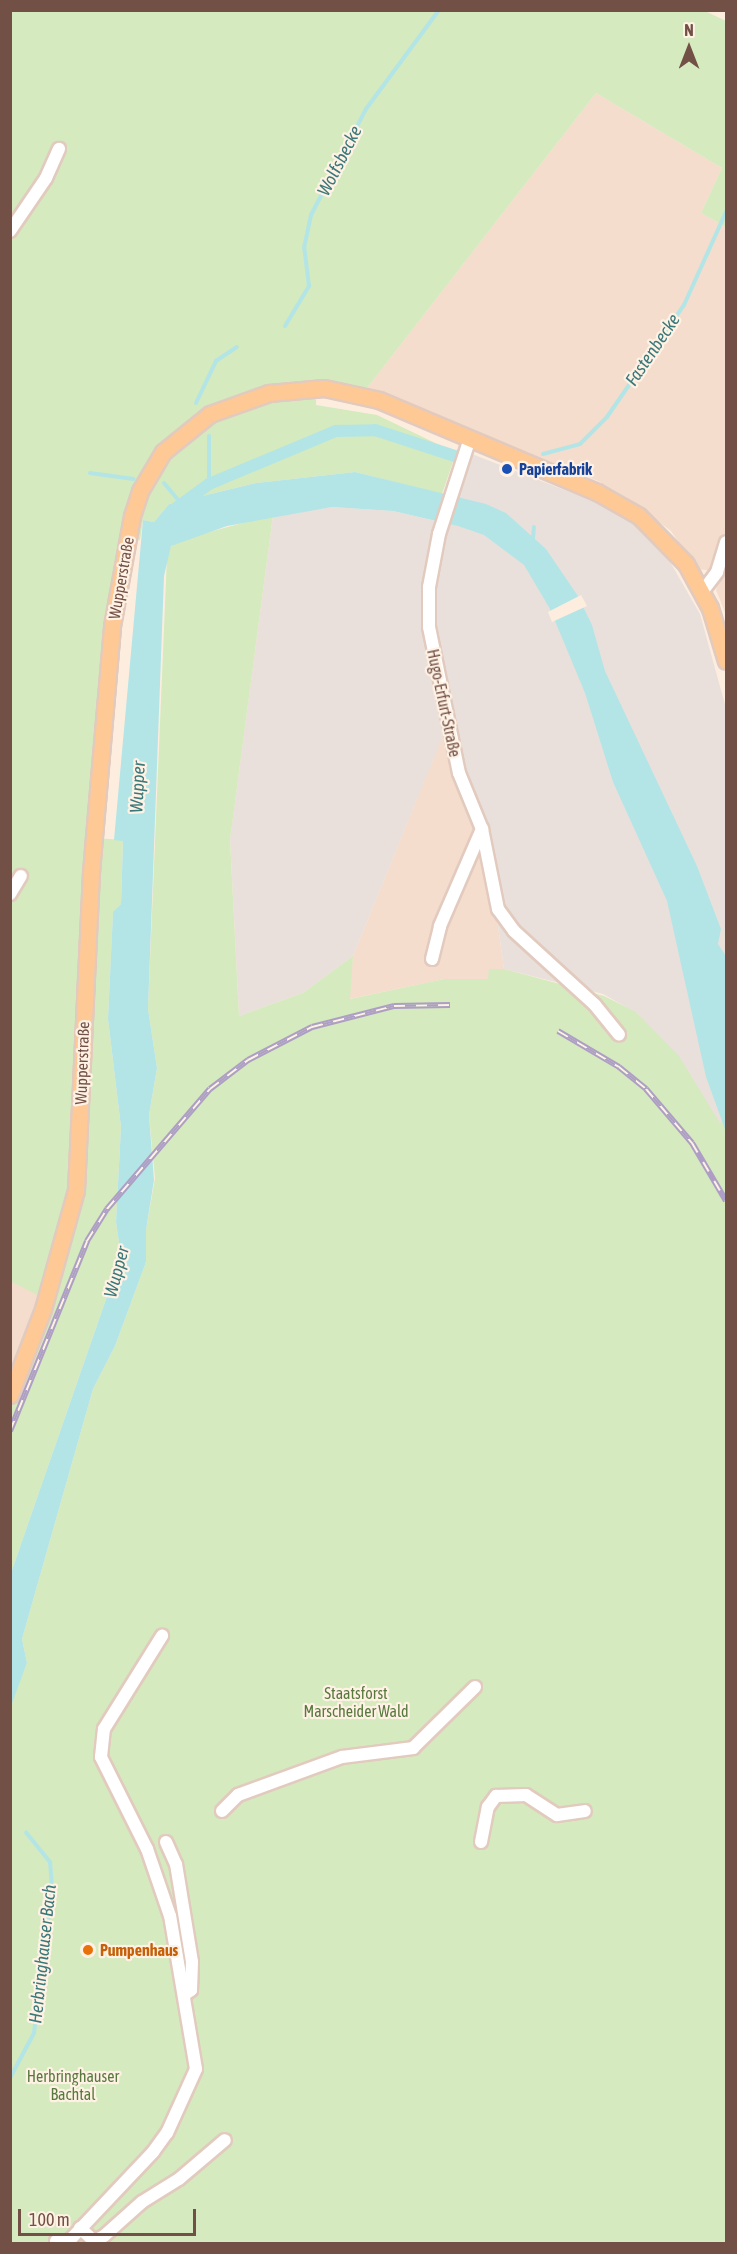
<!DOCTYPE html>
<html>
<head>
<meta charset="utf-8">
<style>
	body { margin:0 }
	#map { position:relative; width:737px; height:2254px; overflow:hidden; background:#fdeddf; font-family:"Asap Condensed",sans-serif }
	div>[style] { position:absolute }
	.residential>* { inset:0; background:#f4ddcd }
	.industrial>* { inset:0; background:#eae0db }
	.green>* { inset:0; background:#d5eabe }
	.water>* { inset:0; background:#b3e5e6 }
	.pier>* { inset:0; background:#fdeddf }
	.stream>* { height:4px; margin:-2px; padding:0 2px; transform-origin:2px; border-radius:2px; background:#b3e5e6 }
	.canal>* { height:12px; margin:-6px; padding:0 6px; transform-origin:6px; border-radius:6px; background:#b3e5e6 }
	.roads { filter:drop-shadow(2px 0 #e2cabe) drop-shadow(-2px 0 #e2cabe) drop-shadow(0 2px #e2cabe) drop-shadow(0 -2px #e2cabe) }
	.minor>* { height:12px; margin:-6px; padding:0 6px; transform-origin:6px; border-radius:6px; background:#fff }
	.major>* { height:15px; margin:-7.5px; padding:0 7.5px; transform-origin:7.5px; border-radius:7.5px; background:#fec995 }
	.rail>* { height:6px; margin-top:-3px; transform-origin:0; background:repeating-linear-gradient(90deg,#fff2e5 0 11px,#ae9ec5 0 22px); box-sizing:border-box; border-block:2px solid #ae9ec5 }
	.dots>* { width:16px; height:16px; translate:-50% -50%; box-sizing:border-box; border:3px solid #fff2e5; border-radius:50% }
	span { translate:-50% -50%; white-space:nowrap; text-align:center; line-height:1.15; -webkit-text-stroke:4.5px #fff2e5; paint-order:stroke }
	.transit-label { font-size:16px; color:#164399; font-weight:700 }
	.left { translate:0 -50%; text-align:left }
	.street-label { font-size:16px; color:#735046 }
	.park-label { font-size:16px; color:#57793e }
	.food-label { font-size:16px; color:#c56008; font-weight:700 }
	.water-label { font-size:18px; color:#3a7879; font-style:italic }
	.frame { position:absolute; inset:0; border:12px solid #735046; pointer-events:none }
	.north { position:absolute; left:659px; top:18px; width:60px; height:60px; -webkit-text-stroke:4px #fff2e5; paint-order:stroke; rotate:0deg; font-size:16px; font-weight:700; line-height:24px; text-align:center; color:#735046 }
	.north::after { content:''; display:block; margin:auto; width:21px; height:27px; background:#735046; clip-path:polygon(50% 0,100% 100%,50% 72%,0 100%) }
	.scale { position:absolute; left:18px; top:2209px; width:178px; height:27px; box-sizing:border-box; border:3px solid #735046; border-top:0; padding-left:8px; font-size:18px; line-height:21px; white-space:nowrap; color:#735046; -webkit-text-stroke:4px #fff2e5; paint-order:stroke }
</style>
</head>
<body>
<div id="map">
	<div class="residential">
		<i style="clip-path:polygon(596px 93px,722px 168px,701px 213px,726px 227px,726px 615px,716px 590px,722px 572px,697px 569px,671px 531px,626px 497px,598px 481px,367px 388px)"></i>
		<i style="clip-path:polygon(445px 730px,484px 827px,504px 969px,489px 969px,489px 979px,444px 979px,349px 999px,353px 956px)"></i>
		<i style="clip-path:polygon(11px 1281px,41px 1296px,11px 1376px)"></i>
	</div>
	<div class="industrial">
		<i style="clip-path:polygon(472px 454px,598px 503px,632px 523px,665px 553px,700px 614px,726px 708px,726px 1126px,723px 1129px,638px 1014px,603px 994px,504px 969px,484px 827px,445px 731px,353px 956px,303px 993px,239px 1016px,230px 839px,273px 515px,332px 507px,393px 511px,449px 524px)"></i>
	</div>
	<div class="green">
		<i style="clip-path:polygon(11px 11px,705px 11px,726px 21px,726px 227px,701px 213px,722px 168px,596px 93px,367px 388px,317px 381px,316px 405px,377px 415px,456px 453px,442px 494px,355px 472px,256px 483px,169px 504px,154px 522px,143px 520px,140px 540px,125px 544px,95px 838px,123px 840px,121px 904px,113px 913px,108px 1019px,121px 1127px,116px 1222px,121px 1256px,11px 1573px,11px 1376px,41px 1297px,10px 1281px)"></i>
		<i style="clip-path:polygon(273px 515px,230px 840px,239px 1016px,303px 993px,353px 956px,350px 999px,444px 979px,488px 979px,489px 969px,504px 969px,604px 996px,636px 1012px,679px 1056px,720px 1123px,726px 1118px,726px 2243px,11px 2243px,10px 1706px,27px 1663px,22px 1639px,93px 1389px,115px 1346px,146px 1262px,146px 1230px,155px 1178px,149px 1115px,157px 1068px,148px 1009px,167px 557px,171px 546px,183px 539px)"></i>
	</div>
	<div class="water">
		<i style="clip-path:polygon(355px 472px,486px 504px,506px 513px,546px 549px,578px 596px,592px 625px,605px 671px,697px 866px,721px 929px,718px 944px,726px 956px,726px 1132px,706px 1077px,667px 901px,613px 782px,585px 693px,550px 609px,524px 565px,484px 535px,458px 526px,393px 511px,332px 507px,227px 526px,171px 546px,164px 576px,148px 1009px,157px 1068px,149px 1115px,154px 1180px,146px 1230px,146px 1262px,115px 1346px,93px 1389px,22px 1639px,27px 1663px,11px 1706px,11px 1573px,121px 1256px,116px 1222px,121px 1127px,108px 1019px,113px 912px,121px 904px,123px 841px,114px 840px,143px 520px,154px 522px,169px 504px,256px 483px)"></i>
	</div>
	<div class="pier">
		<i style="clip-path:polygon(581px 595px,587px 606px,552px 622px,548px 612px)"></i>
	</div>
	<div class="stream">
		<i style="left:285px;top:326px;width:47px;rotate:-59deg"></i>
		<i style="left:309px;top:286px;width:38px;rotate:-97deg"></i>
		<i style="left:304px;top:248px;width:34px;rotate:-78deg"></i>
		<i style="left:311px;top:215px;width:119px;rotate:-62.6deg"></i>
		<i style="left:366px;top:109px;width:123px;rotate:-53.6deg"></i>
		<i style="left:196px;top:403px;width:47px;rotate:-64.5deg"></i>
		<i style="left:216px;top:361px;width:25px;rotate:-34deg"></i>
		<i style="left:209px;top:436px;width:48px;rotate:90deg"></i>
		<i style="left:543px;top:454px;width:38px;rotate:-15deg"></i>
		<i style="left:580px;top:444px;width:38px;rotate:-45deg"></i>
		<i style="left:607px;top:417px;width:136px;rotate:-55.5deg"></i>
		<i style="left:684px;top:305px;width:102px;rotate:-65.7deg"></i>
		<i style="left:90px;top:473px;width:44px;rotate:7.8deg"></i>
		<i style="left:164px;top:483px;width:26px;rotate:50deg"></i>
		<i style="left:533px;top:538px;width:11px;rotate:-85deg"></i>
		<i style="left:10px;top:2078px;width:51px;rotate:-61.9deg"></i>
		<i style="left:34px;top:2033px;width:145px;rotate:-82.9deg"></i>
		<i style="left:52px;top:1889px;width:27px;rotate:-94deg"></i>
		<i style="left:50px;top:1862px;width:38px;rotate:-129deg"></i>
	</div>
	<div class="canal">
		<i style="left:176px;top:508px;width:41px;rotate:-36deg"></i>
		<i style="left:209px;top:484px;width:138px;rotate:-22.7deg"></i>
		<i style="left:336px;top:431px;width:39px;rotate:-1deg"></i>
		<i style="left:375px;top:430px;width:84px;rotate:18deg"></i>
	</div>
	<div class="roads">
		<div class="minor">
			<i style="left:10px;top:231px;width:64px;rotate:-55.8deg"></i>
			<i style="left:46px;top:178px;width:32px;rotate:-66deg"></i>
			<i style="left:470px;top:438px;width:101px;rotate:107.9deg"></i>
			<i style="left:439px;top:534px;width:54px;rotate:100.7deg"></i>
			<i style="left:429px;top:587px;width:40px;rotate:90deg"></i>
			<i style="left:429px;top:627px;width:149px;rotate:78.4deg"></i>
			<i style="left:459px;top:773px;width:61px;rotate:67.7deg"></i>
			<i style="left:482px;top:829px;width:82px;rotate:78.7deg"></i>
			<i style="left:498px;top:909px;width:27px;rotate:54deg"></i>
			<i style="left:514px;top:931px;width:110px;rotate:42.4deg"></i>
			<i style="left:595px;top:1005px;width:38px;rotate:51deg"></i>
			<i style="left:702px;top:592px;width:25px;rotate:-53deg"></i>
			<i style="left:717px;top:572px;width:31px;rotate:-73deg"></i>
			<i style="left:10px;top:894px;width:21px;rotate:-59deg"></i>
			<i style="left:432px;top:959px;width:34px;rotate:-76deg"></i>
			<i style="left:440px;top:926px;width:106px;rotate:-66.6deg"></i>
			<i style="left:222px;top:1811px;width:23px;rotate:-45deg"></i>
			<i style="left:238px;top:1795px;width:111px;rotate:-20.1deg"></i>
			<i style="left:342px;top:1757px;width:72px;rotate:-7.2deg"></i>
			<i style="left:413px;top:1748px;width:87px;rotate:-44.5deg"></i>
			<i style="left:166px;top:1842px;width:24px;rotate:66deg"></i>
			<i style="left:176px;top:1864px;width:99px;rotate:80.7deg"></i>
			<i style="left:192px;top:1962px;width:28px;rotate:92deg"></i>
			<i style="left:191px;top:1990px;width:7px;rotate:146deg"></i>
			<i style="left:481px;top:1842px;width:36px;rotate:-79deg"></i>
			<i style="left:488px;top:1807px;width:14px;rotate:-54deg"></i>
			<i style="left:496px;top:1796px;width:30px;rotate:-2deg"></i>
			<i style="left:526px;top:1795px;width:37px;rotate:33deg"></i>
			<i style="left:557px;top:1815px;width:28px;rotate:-8deg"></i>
			<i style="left:80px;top:2228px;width:19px;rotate:43deg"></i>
			<i style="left:94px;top:2241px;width:11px;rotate:-27deg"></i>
			<i style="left:104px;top:2236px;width:51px;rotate:-41.8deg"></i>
			<i style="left:142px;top:2202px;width:44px;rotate:-31.9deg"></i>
			<i style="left:179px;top:2179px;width:60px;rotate:-40.3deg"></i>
			<i style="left:56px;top:2241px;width:12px;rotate:5deg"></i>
			<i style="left:68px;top:2242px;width:124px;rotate:-46.6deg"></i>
			<i style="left:153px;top:2152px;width:24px;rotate:-54deg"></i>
			<i style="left:167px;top:2133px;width:70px;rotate:-65.6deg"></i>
			<i style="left:196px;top:2069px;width:155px;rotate:-99.6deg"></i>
			<i style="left:170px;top:1916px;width:71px;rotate:-108.9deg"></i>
			<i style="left:147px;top:1849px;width:103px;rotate:-116.6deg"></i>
			<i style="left:101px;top:1757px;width:28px;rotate:-84deg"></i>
			<i style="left:104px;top:1729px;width:110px;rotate:-58.1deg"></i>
		</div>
		<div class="major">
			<i style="left:10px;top:1395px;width:92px;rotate:-69deg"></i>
			<i style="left:43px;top:1309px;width:123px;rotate:-74.5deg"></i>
			<i style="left:76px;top:1190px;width:318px;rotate:-87.3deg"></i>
			<i style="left:91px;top:872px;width:247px;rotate:-85.1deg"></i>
			<i style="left:112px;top:626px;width:112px;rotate:-79.7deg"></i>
			<i style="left:132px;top:516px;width:26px;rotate:-72deg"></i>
			<i style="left:140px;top:491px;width:45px;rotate:-59.5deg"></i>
			<i style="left:163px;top:452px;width:60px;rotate:-39deg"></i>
			<i style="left:210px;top:414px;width:63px;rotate:-19.6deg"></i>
			<i style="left:269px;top:393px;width:55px;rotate:-5.2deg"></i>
			<i style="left:324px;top:388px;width:56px;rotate:12.3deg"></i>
			<i style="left:379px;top:400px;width:237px;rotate:22.9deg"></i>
			<i style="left:597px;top:492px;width:48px;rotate:29.7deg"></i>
			<i style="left:639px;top:516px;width:67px;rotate:45.6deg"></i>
			<i style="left:686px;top:564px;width:50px;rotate:61.4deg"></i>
			<i style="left:710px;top:608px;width:55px;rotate:73.2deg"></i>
		</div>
	</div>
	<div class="rail">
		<i style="left:558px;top:1031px;width:71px;rotate:30.5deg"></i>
		<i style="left:619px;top:1067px;width:35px;rotate:39deg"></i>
		<i style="left:646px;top:1089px;width:71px;rotate:49.6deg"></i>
		<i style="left:692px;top:1143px;width:67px;rotate:59.6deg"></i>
		<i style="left:10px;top:1431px;width:205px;rotate:-67.9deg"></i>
		<i style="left:87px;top:1241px;width:38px;rotate:-58deg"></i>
		<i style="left:107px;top:1209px;width:158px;rotate:-49.4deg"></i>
		<i style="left:210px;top:1089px;width:48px;rotate:-37.3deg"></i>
		<i style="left:248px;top:1060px;width:72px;rotate:-27.3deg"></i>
		<i style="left:312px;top:1027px;width:85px;rotate:-14.4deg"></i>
		<i style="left:394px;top:1006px;width:56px;rotate:-1deg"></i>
	</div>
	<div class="dots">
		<i style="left:507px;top:469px;background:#1a4fb4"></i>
		<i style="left:88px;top:1950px;background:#e8710a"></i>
	</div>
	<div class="transit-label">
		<span class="left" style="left:519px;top:469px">Papierfabrik</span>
	</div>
	<div class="street-label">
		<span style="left:121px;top:578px;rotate:-80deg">Wupperstraße</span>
		<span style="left:444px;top:703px;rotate:78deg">Hugo-Erfurt-Straße</span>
		<span style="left:82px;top:1063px;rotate:-88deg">Wupperstraße</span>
	</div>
	<div class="park-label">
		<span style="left:356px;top:1702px">Staatsforst<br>Marscheider Wald</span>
		<span style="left:73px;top:2085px">Herbringhauser<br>Bachtal</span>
	</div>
	<div class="food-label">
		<span class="left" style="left:100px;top:1950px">Pumpenhaus</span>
	</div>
	<div class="water-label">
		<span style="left:340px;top:161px;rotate:-63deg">Wolfsbecke</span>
		<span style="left:653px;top:350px;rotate:-56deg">Fastenbecke</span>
		<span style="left:138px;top:787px;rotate:-87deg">Wupper</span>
		<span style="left:117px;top:1272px;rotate:-75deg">Wupper</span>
		<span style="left:43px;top:1954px;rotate:-84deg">Herbringhauser Bach</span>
	</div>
	<div class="frame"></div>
	<div class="north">N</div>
	<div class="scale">100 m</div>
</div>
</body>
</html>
